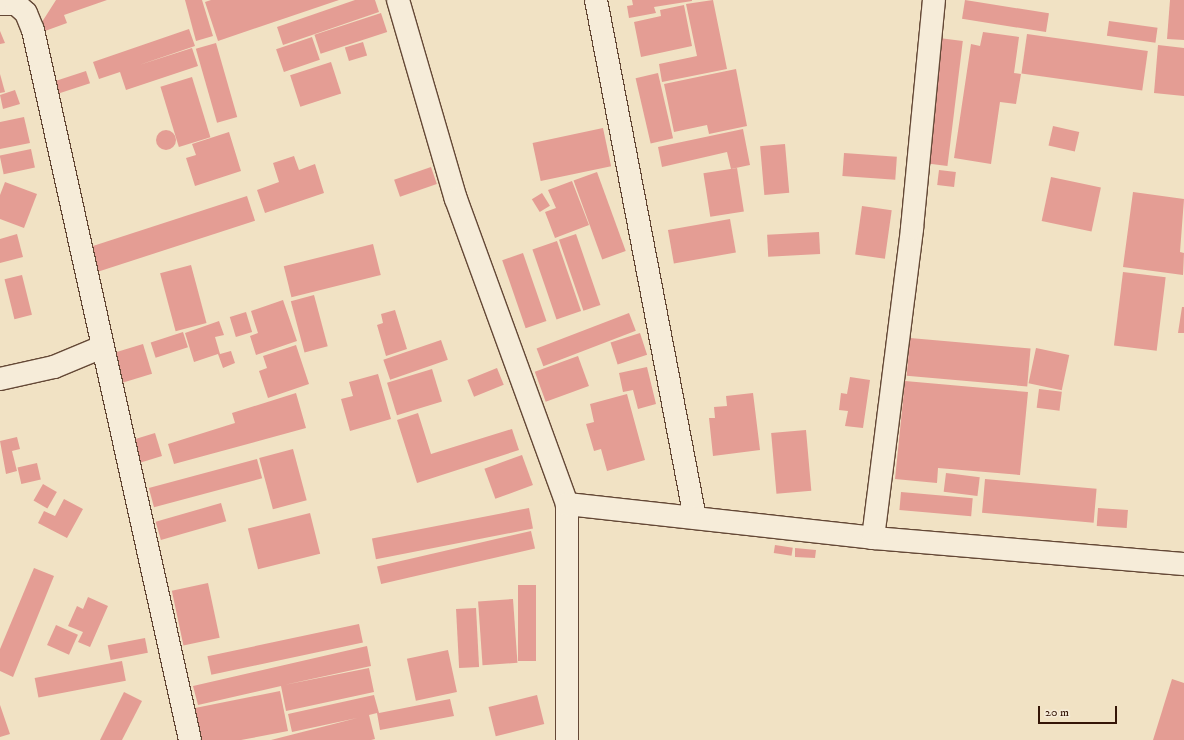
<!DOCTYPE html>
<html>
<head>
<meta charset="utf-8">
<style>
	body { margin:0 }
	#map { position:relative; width:1184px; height:740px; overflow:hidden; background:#f1e2c4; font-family:"IM FELL DW Pica",serif }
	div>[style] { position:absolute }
	.building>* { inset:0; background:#e49d94; transform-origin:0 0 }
	.round { border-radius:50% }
	.roads { filter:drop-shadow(1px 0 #644836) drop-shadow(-1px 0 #644836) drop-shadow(0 1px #644836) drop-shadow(0 -1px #644836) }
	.minor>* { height:22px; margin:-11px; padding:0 11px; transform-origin:11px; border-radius:11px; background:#f6ecd9 }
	span { translate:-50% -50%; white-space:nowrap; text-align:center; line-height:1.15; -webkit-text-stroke:3.5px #f6ecd9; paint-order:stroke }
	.scale { position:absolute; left:1038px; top:706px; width:79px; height:18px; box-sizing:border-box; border:2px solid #351507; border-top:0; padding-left:5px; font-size:12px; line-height:14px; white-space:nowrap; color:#351507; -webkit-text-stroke:3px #f6ecd9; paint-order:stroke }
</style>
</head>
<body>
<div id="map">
	<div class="building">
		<i style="clip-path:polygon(56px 0,107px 0,64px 15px,67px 23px,45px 31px,42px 22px)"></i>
		<i style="clip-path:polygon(185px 0,202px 0,213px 36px,196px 41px)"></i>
		<i style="clip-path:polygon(211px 0,339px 0,218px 41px,205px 2px)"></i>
		<i style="clip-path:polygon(355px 0,375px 0,379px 12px,283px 45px,277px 27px)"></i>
		<i style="clip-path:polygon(632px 0,692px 0,692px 1px,654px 7px,656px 13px,629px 18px,627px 6px,633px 5px)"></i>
		<i style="clip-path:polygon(713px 0,727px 69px,662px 82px,659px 64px,697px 56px,686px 4px)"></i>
		<i style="left:965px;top:0;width:85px;height:19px;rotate:9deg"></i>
		<i style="clip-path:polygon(1170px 0,1184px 0,1184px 40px,1167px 39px)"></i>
		<i style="clip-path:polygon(684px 5px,692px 46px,641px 57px,634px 22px,661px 16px,660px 10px)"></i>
		<i style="left:381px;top:13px;width:20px;height:70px;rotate:72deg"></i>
		<i style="left:1109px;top:21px;width:49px;height:15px;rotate:8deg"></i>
		<i style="clip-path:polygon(189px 29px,195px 46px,139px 65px,192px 48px,198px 66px,126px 90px,120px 72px,99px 79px,93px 62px)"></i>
		<i style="clip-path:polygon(0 31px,5px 43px,0 44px)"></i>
		<i style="clip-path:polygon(983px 32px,1019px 37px,1014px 73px,1021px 74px,1016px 104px,1000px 102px,991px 164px,954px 158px,971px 44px,980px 46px)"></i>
		<i style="left:1027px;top:34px;width:122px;height:40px;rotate:8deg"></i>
		<i style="left:312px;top:37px;width:24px;height:38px;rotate:71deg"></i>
		<i style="left:939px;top:38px;width:24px;height:126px;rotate:7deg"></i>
		<i style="left:363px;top:42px;width:14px;height:19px;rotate:73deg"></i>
		<i style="left:216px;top:43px;width:77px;height:21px;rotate:74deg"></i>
		<i style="clip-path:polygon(1158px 45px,1184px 48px,1184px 96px,1154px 93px)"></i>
		<i style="left:331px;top:62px;width:33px;height:43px;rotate:72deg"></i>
		<i style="clip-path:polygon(736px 69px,747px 126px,709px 134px,707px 125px,674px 132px,664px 84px)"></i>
		<i style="left:86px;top:71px;width:13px;height:33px;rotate:72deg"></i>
		<i style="left:658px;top:73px;width:67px;height:23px;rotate:77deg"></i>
		<i style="clip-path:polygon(0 74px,5px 92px,0 93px)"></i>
		<i style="left:192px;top:77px;width:63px;height:33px;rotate:73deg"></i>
		<i style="clip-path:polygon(15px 90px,20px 104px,3px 109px,0 95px)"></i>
		<i style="clip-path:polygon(24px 117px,30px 143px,0 149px,0 122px)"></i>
		<i style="left:1053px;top:126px;width:27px;height:20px;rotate:13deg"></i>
		<i style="left:603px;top:128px;width:39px;height:72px;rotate:78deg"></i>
		<i style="clip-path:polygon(743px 129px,750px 165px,731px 169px,727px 152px,662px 167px,658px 147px)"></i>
		<i class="round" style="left:156px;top:130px;width:20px;height:20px"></i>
		<i style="clip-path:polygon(229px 132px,241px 171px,195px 186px,186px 158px,196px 155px,192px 144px)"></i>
		<i style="left:785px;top:144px;width:49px;height:25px;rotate:85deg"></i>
		<i style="left:31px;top:149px;width:19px;height:32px;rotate:78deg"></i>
		<i style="left:844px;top:153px;width:53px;height:23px;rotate:4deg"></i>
		<i style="clip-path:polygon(294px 156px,299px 170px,315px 164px,324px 193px,265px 213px,257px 190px,279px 182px,273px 163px)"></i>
		<i style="left:431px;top:167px;width:18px;height:39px;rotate:71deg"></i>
		<i style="left:737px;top:168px;width:44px;height:34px;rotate:81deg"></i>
		<i style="left:939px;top:170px;width:17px;height:15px;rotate:7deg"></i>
		<i style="left:597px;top:172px;width:84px;height:25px;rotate:70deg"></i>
		<i style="left:1051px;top:177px;width:51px;height:45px;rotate:12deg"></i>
		<i style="clip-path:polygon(572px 181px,589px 225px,555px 238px,545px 212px,556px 208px,548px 190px)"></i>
		<i style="clip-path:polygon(5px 182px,37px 194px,24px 228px,0 219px,0 195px)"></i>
		<i style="clip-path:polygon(1133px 192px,1184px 199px,1180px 252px,1184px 253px,1183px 275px,1123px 267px)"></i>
		<i style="left:542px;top:193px;width:15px;height:12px;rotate:58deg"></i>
		<i style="left:247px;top:196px;width:26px;height:166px;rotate:72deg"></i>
		<i style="left:862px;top:206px;width:30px;height:49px;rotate:8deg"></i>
		<i style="left:730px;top:219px;width:34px;height:63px;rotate:80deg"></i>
		<i style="left:819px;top:232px;width:22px;height:52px;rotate:87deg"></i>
		<i style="clip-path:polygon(17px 234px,23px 257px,0 263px,0 239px)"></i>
		<i style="left:576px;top:234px;width:75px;height:18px;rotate:71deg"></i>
		<i style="left:557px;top:241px;width:74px;height:26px;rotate:71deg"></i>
		<i style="left:373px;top:244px;width:32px;height:92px;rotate:76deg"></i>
		<i style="left:523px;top:253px;width:72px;height:22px;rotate:71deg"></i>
		<i style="left:191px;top:265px;width:60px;height:32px;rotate:75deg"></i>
		<i style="left:1123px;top:272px;width:43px;height:74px;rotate:7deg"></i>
		<i style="left:22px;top:275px;width:41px;height:18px;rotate:76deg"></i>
		<i style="left:314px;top:295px;width:53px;height:24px;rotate:75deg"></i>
		<i style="clip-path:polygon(283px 300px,297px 341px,256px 355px,250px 336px,258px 333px,251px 311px)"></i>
		<i style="clip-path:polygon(1182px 307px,1184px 307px,1184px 333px,1178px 333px)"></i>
		<i style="clip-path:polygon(395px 310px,407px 349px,386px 356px,377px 325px,383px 323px,381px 314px)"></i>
		<i style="left:246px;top:312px;width:21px;height:17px;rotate:73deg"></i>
		<i style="left:629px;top:313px;width:19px;height:99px;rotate:69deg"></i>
		<i style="clip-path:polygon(219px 321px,224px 335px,215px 337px,220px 354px,231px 351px,235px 363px,223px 368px,218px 354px,194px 362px,185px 333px)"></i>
		<i style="left:183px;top:332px;width:16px;height:34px;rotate:72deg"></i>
		<i style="left:640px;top:333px;width:23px;height:31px;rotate:72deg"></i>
		<i style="left:910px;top:338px;width:121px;height:38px;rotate:5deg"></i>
		<i style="left:441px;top:340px;width:21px;height:61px;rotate:71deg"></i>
		<i style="left:143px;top:344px;width:31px;height:31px;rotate:73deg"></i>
		<i style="clip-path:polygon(296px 345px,309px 384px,268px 398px,259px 371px,267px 368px,263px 356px)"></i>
		<i style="left:1036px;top:348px;width:34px;height:36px;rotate:12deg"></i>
		<i style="left:578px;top:356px;width:32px;height:46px;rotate:70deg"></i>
		<i style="clip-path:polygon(647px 367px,656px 404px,638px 409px,633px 390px,623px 392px,619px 373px)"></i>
		<i style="left:497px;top:368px;width:18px;height:32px;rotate:68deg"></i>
		<i style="left:432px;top:369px;width:34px;height:47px;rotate:73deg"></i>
		<i style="clip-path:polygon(378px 374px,391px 419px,350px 431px,341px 399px,353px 396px,349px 382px)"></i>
		<i style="clip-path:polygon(850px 377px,870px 380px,863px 428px,845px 426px,848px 411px,839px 410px,841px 393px,847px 394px)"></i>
		<i style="clip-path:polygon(905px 381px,1028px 392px,1020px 475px,938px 468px,937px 483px,895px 479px)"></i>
		<i style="left:1039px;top:389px;width:23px;height:19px;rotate:7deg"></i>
		<i style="clip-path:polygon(296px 393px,306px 428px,174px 464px,168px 444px,235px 423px,232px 413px)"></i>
		<i style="clip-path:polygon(753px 393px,760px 450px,713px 456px,709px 418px,715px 418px,714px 407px,727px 406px,726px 396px)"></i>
		<i style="clip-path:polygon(627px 394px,645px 460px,607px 471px,601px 449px,594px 451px,586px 424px,594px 422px,590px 404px)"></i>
		<i style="clip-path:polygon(418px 413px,431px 454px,512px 429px,519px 450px,417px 483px,397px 420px)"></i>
		<i style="left:806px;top:430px;width:61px;height:35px;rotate:85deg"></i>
		<i style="left:155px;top:433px;width:24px;height:23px;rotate:73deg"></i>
		<i style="clip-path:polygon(17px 437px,20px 449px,12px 451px,17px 471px,6px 474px,0 441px)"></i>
		<i style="left:293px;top:449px;width:53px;height:35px;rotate:75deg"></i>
		<i style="left:522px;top:455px;width:32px;height:40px;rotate:70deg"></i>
		<i style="left:257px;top:459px;width:20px;height:112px;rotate:75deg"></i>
		<i style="left:37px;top:463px;width:17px;height:20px;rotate:77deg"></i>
		<i style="left:946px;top:473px;width:34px;height:19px;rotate:7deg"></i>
		<i style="left:985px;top:479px;width:112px;height:34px;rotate:5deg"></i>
		<i style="left:43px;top:484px;width:16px;height:19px;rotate:30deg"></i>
		<i style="left:901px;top:492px;width:72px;height:18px;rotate:5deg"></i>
		<i style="clip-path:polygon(64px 499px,83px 509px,67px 538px,38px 523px,44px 511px,55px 516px)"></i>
		<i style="left:221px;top:503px;width:19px;height:68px;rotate:74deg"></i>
		<i style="left:529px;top:508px;width:21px;height:160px;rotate:79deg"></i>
		<i style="left:1098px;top:508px;width:30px;height:18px;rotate:4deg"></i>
		<i style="left:310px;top:513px;width:42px;height:64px;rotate:76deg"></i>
		<i style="left:531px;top:531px;width:18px;height:158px;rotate:77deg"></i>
		<i style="left:775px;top:545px;width:18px;height:8px;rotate:9deg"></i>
		<i style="clip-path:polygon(795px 548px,816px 550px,815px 558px,795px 557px)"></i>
		<i style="clip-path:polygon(34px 568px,54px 576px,13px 677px,0 671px,0 649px)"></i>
		<i style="left:208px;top:583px;width:56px;height:37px;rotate:78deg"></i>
		<i style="left:518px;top:585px;width:18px;height:76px"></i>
		<i style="clip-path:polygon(88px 597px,108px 606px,90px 647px,78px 642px,83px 632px,68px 626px,77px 606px,83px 609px)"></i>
		<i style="left:513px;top:599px;width:64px;height:35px;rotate:86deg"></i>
		<i style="left:476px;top:608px;width:59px;height:20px;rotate:87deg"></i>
		<i style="left:359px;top:624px;width:19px;height:155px;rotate:78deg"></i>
		<i style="left:56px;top:625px;width:24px;height:22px;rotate:24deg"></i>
		<i style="left:145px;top:638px;width:15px;height:38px;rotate:79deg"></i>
		<i style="clip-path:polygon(367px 646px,371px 666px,284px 685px,369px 668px,374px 692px,286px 711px,281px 686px,198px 705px,193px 686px)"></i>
		<i style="left:448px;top:650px;width:43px;height:42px;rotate:78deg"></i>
		<i style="left:122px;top:661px;width:20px;height:89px;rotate:79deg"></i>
		<i style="clip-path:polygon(1172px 679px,1184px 683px,1184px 740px,1153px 740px)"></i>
		<i style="clip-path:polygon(280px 691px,288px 731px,241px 740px,202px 740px,195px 708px)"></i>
		<i style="clip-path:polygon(124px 692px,142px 701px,122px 740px,100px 740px)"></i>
		<i style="clip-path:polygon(374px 695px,379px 713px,450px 699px,454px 716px,380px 730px,377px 713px,369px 715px,375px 739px,371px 740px,271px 740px,357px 718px,292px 732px,288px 714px)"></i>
		<i style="left:537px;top:695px;width:30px;height:50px;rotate:76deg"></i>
		<i style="clip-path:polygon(0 705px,10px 734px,0 737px)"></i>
	</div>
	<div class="roads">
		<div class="minor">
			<i style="left:398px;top:0;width:207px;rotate:73.8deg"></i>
			<i style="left:456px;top:199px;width:325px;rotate:70deg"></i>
			<i style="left:567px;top:504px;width:236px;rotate:90deg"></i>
			<i style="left:596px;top:0;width:527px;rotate:79.18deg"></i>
			<i style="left:0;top:4px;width:16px"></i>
			<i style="left:16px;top:4px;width:13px;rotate:42deg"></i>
			<i style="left:26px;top:13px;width:18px;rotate:68deg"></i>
			<i style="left:33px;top:30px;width:727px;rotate:77.53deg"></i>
			<i style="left:0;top:379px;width:55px;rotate:-12.5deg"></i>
			<i style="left:54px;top:367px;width:52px;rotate:-22.6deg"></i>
			<i style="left:567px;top:504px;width:308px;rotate:6.3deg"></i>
			<i style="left:873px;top:538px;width:312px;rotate:4.8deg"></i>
			<i style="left:873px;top:538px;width:312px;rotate:-82.8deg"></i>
			<i style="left:912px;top:228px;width:229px;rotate:-84.5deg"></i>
		</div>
	</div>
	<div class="scale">20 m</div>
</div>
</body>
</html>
